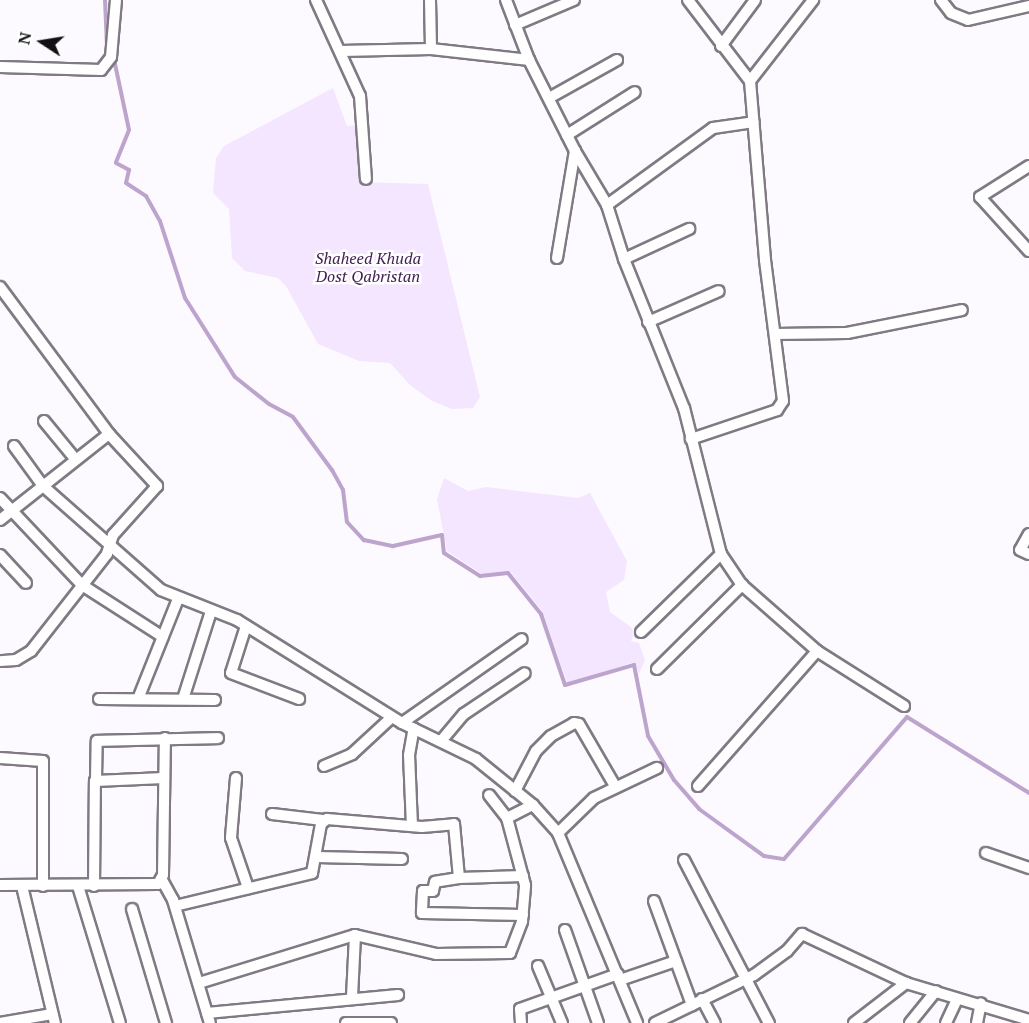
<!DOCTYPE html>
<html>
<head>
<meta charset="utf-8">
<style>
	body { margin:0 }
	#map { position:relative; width:1029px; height:1023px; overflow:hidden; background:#fdfaff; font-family:"PT Serif",serif }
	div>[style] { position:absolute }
	.green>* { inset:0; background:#f4e6fe }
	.stream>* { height:4px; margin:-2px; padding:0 2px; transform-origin:2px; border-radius:2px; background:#bda4cd }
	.roads { filter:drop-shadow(2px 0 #7f7a83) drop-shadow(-2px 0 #7f7a83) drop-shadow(0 2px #7f7a83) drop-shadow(0 -2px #7f7a83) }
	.minor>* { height:10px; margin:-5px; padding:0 5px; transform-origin:5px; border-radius:5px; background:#fff }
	span { translate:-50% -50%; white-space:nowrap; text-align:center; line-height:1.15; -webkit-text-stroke:5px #fff; paint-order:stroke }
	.park-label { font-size:16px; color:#412053; font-style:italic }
	.north { position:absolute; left:12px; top:12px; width:60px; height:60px; -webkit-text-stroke:4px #fff; paint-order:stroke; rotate:282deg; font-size:16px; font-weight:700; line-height:24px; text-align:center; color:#121013 }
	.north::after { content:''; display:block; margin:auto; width:21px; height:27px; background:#121013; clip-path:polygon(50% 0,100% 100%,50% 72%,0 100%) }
</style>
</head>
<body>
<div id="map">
	<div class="green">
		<i style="clip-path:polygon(333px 88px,347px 126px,355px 125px,359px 182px,428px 184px,480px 397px,473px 408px,452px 409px,432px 401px,410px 385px,390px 363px,359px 361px,318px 344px,286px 286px,278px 278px,245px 271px,232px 258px,229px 209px,213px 193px,216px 158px,224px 146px)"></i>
		<i style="clip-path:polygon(444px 478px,468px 491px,486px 487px,578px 498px,590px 493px,627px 561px,624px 580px,606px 592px,610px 612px,631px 627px,634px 632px,631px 641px,639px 643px,645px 660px,639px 674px,635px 662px,567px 683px,543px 612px,510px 571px,482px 574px,447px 551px,437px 499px)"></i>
	</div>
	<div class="stream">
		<i style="left:105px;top:0;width:46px;rotate:87.5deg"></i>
		<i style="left:115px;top:64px;width:67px;rotate:78deg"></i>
		<i style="left:129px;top:130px;width:35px;rotate:112deg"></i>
		<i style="left:116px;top:163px;width:15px;rotate:28deg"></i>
		<i style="left:129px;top:170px;width:13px;rotate:103deg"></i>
		<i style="left:126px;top:183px;width:24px;rotate:33deg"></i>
		<i style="left:146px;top:196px;width:29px;rotate:61deg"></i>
		<i style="left:160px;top:221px;width:81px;rotate:72deg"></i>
		<i style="left:185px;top:298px;width:93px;rotate:57.7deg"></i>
		<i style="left:235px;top:377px;width:43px;rotate:38.5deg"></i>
		<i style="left:269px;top:404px;width:27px;rotate:28deg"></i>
		<i style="left:293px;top:417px;width:66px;rotate:53.7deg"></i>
		<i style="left:332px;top:470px;width:23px;rotate:61deg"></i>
		<i style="left:343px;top:490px;width:32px;rotate:83deg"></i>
		<i style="left:347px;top:522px;width:25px;rotate:47deg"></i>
		<i style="left:364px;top:540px;width:30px;rotate:12deg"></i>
		<i style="left:393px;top:546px;width:50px;rotate:-12.7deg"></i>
		<i style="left:442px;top:535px;width:18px;rotate:84deg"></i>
		<i style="left:444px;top:553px;width:43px;rotate:32.6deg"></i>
		<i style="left:480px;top:576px;width:28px;rotate:-6deg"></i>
		<i style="left:508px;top:573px;width:53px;rotate:51.2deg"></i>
		<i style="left:541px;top:614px;width:75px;rotate:71.3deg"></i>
		<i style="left:565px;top:685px;width:72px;rotate:-16.2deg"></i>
		<i style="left:634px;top:665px;width:72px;rotate:78.8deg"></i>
		<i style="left:648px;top:736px;width:51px;rotate:59.4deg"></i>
		<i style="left:674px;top:780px;width:38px;rotate:49deg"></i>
		<i style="left:699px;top:809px;width:80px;rotate:35.9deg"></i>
		<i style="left:764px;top:856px;width:20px;rotate:9deg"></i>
		<i style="left:784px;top:859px;width:188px;rotate:-49.1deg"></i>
		<i style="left:907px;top:717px;width:144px;rotate:31.9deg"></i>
	</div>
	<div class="roads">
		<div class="minor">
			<i style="left:316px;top:0;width:106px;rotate:65.4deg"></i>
			<i style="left:360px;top:96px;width:83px;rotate:85.9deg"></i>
			<i style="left:430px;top:0;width:49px;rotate:88.8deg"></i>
			<i style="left:506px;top:0;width:64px;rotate:69deg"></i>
			<i style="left:529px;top:60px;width:102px;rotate:63.2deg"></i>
			<i style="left:575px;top:151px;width:63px;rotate:59.3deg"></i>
			<i style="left:607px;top:205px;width:57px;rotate:72.5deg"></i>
			<i style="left:624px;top:259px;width:161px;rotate:68.1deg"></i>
			<i style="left:684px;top:408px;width:151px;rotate:75.8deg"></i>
			<i style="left:721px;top:554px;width:37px;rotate:56deg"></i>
			<i style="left:742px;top:585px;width:100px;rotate:41.3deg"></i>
			<i style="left:817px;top:651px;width:103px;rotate:32.3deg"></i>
			<i style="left:688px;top:0;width:102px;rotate:52.6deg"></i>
			<i style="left:750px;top:81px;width:180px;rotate:85.2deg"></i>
			<i style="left:765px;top:260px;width:142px;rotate:82.7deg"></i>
			<i style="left:783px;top:401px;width:11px;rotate:124deg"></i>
			<i style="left:777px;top:410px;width:91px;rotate:161.4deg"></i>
			<i style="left:941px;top:0;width:16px;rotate:52deg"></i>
			<i style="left:951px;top:13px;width:18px;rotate:22deg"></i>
			<i style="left:968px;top:20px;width:63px;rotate:-12.9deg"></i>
			<i style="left:515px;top:25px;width:64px;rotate:-23deg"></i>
			<i style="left:721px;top:46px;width:57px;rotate:-53.5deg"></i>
			<i style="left:341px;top:51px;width:90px;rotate:-1.3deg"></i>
			<i style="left:431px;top:49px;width:99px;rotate:6.4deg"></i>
			<i style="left:0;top:67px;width:101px;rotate:1.7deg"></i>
			<i style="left:101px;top:70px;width:16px;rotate:-52deg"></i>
			<i style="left:111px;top:57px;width:57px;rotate:-85deg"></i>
			<i style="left:750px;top:81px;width:103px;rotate:-52.1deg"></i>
			<i style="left:549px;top:98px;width:78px;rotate:-29.2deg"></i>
			<i style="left:567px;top:135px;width:80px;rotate:-32.3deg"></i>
			<i style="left:1029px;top:166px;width:58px;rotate:147.7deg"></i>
			<i style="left:980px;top:197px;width:73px;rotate:47.8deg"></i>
			<i style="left:607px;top:205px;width:131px;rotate:-36deg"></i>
			<i style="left:713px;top:128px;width:41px;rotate:-8.3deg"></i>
			<i style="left:557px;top:258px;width:109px;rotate:-80.5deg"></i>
			<i style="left:624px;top:259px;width:72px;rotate:-24.8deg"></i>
			<i style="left:0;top:287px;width:183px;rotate:53.4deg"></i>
			<i style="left:109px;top:434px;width:71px;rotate:47.3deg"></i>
			<i style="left:157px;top:486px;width:66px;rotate:131.9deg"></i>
			<i style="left:113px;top:535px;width:20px;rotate:108deg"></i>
			<i style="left:107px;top:554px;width:123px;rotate:128.1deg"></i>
			<i style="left:31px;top:651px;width:17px;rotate:149deg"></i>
			<i style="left:16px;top:660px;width:16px;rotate:176deg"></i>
			<i style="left:648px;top:322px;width:77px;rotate:-23.6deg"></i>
			<i style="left:775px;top:334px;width:72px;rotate:-0.8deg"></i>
			<i style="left:847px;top:333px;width:117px;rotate:-11.3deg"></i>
			<i style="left:44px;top:421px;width:50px;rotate:50.6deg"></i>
			<i style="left:14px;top:446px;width:49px;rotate:54.1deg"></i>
			<i style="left:43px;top:486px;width:157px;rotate:41.4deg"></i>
			<i style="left:161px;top:590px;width:82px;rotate:21.5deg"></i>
			<i style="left:237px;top:620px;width:195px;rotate:32deg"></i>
			<i style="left:402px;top:723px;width:82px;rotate:25.9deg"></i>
			<i style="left:476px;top:759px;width:73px;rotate:38.9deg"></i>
			<i style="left:533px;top:805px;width:38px;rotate:48deg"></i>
			<i style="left:558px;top:833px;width:206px;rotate:67.4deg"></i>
			<i style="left:0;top:498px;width:120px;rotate:46.7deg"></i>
			<i style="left:82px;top:585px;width:96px;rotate:32.7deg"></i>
			<i style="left:0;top:520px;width:139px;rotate:-38.3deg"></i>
			<i style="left:1029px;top:534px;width:18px;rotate:119deg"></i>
			<i style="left:1020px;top:550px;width:10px;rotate:24deg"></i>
			<i style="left:0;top:555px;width:38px;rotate:47deg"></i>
			<i style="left:246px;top:626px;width:49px;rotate:107.7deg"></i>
			<i style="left:231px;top:673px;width:73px;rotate:20.9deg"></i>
			<i style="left:641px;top:632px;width:112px;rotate:-44.3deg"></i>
			<i style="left:657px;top:669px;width:120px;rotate:-44.7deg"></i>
			<i style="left:99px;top:699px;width:116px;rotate:0.5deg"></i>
			<i style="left:138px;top:699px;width:108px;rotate:-68.2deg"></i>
			<i style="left:183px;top:699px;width:92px;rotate:-72.3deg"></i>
			<i style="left:402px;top:723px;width:146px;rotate:-35deg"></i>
			<i style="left:441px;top:741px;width:35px;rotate:-50deg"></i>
			<i style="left:464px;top:714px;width:73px;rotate:-33.9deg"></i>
			<i style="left:0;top:758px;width:43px;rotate:4deg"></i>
			<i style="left:43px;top:761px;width:125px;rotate:90deg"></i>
			<i style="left:324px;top:766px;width:30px;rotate:-23deg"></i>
			<i style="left:352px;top:754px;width:54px;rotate:-42.8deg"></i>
			<i style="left:236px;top:778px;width:60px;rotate:94.8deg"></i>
			<i style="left:231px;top:838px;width:53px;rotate:71.2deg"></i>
			<i style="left:96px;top:780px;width:39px;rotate:-89deg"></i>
			<i style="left:97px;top:741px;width:121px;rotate:-1.4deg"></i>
			<i style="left:698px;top:786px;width:180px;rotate:-48.6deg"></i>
			<i style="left:515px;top:791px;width:45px;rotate:-62.3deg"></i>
			<i style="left:536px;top:751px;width:21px;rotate:-45deg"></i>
			<i style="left:551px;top:736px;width:26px;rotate:-29deg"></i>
			<i style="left:574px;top:723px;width:5px;rotate:11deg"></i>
			<i style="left:579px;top:724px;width:72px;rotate:59.9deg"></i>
			<i style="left:272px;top:814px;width:51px;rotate:6.7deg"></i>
			<i style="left:507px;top:818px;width:29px;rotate:-27deg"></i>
			<i style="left:412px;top:826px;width:71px;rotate:-92.4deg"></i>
			<i style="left:409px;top:755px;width:27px;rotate:-80deg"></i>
			<i style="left:558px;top:833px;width:50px;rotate:-44.2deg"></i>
			<i style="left:594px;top:798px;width:70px;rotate:-25.5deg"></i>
			<i style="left:986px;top:853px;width:46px;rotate:19.2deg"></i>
			<i style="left:317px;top:857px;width:85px;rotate:1.3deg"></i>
			<i style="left:684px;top:860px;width:184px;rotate:62.5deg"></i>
			<i style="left:459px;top:878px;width:24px;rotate:171deg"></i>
			<i style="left:435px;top:882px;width:9px;rotate:103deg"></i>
			<i style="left:433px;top:891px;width:10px;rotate:180deg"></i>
			<i style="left:423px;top:891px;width:22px;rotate:93deg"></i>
			<i style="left:422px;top:913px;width:101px;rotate:1.1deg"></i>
			<i style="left:162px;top:880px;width:23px;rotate:61deg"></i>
			<i style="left:173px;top:900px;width:128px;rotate:73.3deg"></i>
			<i style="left:0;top:885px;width:158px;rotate:-0.4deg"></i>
			<i style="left:158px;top:884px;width:10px;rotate:-61deg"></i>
			<i style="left:163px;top:875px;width:137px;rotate:-89.2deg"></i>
			<i style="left:22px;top:886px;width:141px;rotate:76.5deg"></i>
			<i style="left:78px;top:886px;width:143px;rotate:73deg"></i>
			<i style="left:94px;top:886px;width:105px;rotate:-89.5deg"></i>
			<i style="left:95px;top:781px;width:69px;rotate:-2.5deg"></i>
			<i style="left:654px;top:901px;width:111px;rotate:69.9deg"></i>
			<i style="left:175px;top:906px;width:141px;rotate:-13.5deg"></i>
			<i style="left:312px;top:873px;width:50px;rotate:-79.6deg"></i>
			<i style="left:321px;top:824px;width:8px;rotate:-40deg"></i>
			<i style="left:327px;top:819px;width:95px;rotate:4.8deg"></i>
			<i style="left:422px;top:827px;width:32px;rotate:-5deg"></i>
			<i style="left:454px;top:824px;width:54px;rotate:84.7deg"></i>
			<i style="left:459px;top:878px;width:64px;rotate:-1.8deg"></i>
			<i style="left:132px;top:909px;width:119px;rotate:73.4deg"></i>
			<i style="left:565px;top:930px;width:99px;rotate:70.5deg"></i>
			<i style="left:538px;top:966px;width:62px;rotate:67.2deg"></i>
			<i style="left:620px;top:980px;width:59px;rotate:-18.7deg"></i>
			<i style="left:199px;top:983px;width:163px;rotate:-17.1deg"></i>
			<i style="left:355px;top:935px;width:83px;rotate:13.2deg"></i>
			<i style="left:436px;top:954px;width:74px;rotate:-0.8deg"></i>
			<i style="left:510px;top:953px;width:34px;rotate:-69deg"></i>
			<i style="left:522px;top:921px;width:36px;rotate:-85deg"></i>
			<i style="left:525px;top:885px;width:69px;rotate:-105deg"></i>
			<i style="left:507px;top:818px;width:29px;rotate:-128deg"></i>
			<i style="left:352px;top:997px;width:62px;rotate:-87.2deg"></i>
			<i style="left:702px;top:999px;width:27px;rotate:62deg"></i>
			<i style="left:207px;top:1013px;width:192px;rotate:-5.4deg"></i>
			<i style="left:0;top:1023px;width:53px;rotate:-9.8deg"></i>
			<i style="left:346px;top:1023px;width:45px"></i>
			<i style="left:521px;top:1023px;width:14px;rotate:-94deg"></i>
			<i style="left:520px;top:1009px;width:104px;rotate:-19.7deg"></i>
			<i style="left:655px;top:1023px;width:110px;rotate:-25.9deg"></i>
			<i style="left:754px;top:975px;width:41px;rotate:-36deg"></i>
			<i style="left:787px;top:951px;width:23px;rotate:-49deg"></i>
			<i style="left:802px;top:934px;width:115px;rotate:25.2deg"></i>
			<i style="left:906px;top:983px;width:128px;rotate:16.7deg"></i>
			<i style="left:854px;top:1023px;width:66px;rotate:-37.6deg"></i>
			<i style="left:910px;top:1023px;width:41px;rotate:-50.9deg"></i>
			<i style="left:946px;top:1023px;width:26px;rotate:-65deg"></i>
			<i style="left:977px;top:1023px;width:20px;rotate:-79deg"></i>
		</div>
	</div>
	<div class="park-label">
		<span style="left:368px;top:267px">Shaheed Khuda<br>Dost Qabristan</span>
	</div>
	<div class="north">N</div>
</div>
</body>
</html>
